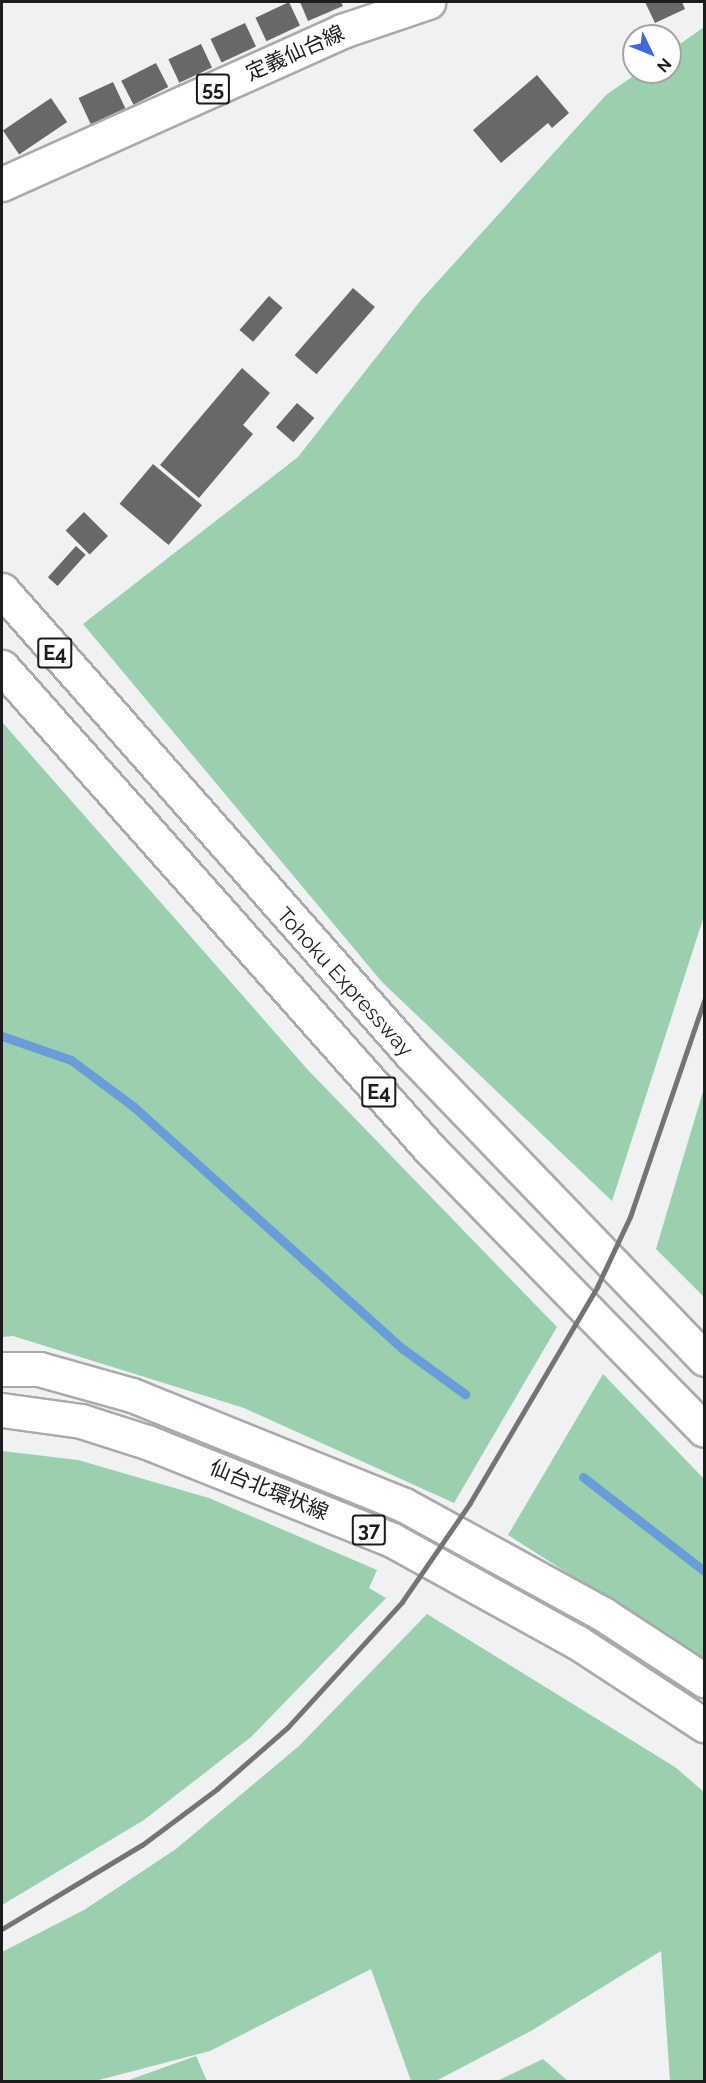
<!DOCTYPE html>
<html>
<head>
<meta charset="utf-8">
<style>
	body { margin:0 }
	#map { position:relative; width:706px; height:2083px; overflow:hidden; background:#eff1f3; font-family:Raleway,"Noto Sans JP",sans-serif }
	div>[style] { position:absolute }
	.green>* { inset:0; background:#9ad0ad }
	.stream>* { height:9px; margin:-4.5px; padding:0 4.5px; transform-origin:4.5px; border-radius:4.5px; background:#699dd9 }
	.building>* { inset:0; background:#67686a; transform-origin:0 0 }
	.roads { filter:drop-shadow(2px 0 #a9aaac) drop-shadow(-2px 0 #a9aaac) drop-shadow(0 2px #a9aaac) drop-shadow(0 -2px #a9aaac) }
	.primary>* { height:33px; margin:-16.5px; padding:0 16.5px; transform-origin:16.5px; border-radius:16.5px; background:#fff }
	.motorway>* { height:33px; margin:-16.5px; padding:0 16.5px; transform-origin:16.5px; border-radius:16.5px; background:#fff }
	.rail>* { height:4.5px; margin:-2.25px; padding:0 2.25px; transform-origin:2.25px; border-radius:2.25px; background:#737476 }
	span { translate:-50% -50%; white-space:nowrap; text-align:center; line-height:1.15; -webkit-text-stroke:4.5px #fff; paint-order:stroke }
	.shield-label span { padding:2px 4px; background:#fff; border:2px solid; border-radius:4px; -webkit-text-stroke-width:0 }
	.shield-label { font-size:20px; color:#1b1c1d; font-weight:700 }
	.street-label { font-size:21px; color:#1b1c1d }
	.frame { position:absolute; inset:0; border:3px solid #1b1c1d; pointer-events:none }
	.north { position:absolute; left:622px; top:24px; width:60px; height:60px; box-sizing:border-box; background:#fff; border:2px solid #a4a4a5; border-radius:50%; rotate:133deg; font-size:16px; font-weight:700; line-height:24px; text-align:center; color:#1b1c1d }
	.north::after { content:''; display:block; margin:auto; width:21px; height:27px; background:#3f69db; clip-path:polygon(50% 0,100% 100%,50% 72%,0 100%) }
</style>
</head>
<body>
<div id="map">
	<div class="green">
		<i style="clip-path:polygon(704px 27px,704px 916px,612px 1201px,382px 982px,83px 624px,298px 457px,421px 300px,606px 95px,639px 72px,670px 72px,670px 51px)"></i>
		<i style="clip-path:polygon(2px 722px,308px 1070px,557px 1327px,454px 1503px,244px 1408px,13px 1336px,2px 1337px)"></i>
		<i style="clip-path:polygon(704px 1088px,704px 1297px,656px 1249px)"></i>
		<i style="clip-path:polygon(603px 1374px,704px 1479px,704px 1660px,508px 1535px)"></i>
		<i style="clip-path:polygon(2px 1451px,78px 1460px,209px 1498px,377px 1570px,369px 1588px,386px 1598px,251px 1737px,144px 1820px,2px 1905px)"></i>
		<i style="clip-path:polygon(427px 1614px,675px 1767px,704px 1792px,704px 2081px,670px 2081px,661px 1951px,531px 2031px,436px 2081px,411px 2081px,371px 1969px,210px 2051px,95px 2081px,2px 2081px,2px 1952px,84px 1910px,176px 1849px,299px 1746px)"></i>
		<i style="clip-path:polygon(196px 2056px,207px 2081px,126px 2081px)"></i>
		<i style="clip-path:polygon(543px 2059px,568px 2081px,497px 2081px)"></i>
	</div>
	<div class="stream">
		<i style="left:2px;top:1036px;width:73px;rotate:19.2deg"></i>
		<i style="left:71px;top:1060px;width:79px;rotate:36.7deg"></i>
		<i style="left:134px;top:1107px;width:362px;rotate:42deg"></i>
		<i style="left:403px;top:1349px;width:77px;rotate:36deg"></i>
		<i style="left:583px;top:1477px;width:153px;rotate:37.8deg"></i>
	</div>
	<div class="building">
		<i style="left:289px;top:2px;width:26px;height:37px;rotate:65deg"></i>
		<i style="clip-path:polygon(300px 2px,341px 2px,343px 6px,308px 21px)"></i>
		<i style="clip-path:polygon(645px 2px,682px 2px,685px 9px,655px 23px)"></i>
		<i style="left:245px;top:23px;width:26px;height:38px;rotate:65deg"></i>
		<i style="left:201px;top:44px;width:26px;height:36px;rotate:65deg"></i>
		<i style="left:156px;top:63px;width:27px;height:39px;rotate:63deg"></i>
		<i style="clip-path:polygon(537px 75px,569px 113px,552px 128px,548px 123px,501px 163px,473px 130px)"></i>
		<i style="left:113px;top:82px;width:29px;height:38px;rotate:65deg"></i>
		<i style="left:51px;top:98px;width:29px;height:58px;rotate:56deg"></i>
		<i style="left:353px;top:288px;width:29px;height:89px;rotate:41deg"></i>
		<i style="left:269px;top:296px;width:18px;height:45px;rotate:41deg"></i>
		<i style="clip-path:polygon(242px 368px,270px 393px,243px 425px,253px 434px,199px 498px,160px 465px)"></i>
		<i style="left:297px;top:403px;width:23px;height:32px;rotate:41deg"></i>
		<i style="left:153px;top:464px;width:64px;height:52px;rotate:40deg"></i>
		<i style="left:84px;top:512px;width:34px;height:26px;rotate:45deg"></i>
		<i style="left:76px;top:546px;width:13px;height:42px;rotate:42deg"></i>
	</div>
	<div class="roads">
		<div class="primary">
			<i style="left:2px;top:184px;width:373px;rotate:-24.2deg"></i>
			<i style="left:342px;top:31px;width:91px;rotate:-18.6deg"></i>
			<i style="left:2px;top:1369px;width:37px"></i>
			<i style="left:39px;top:1369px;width:97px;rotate:15.6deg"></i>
			<i style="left:132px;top:1395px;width:293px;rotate:22deg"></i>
			<i style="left:404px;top:1505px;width:227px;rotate:28.7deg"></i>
			<i style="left:603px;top:1614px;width:121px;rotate:33.2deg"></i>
			<i style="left:2px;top:1410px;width:80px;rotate:7.9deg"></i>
			<i style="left:81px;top:1421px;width:69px;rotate:17.7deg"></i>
			<i style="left:147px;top:1442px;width:264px;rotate:21.8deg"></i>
			<i style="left:392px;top:1540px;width:211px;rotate:28.9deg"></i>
			<i style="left:577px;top:1642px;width:152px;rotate:33.2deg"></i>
		</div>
		<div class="motorway">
			<i style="left:2px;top:590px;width:619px;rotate:48.6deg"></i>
			<i style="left:411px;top:1054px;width:423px;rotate:46.1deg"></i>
			<i style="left:2px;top:667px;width:645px;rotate:48.4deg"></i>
			<i style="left:430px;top:1149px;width:392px;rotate:45.7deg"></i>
		</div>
	</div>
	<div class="rail">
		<i style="left:2px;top:1929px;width:163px;rotate:-31deg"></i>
		<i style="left:142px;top:1845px;width:94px;rotate:-36.7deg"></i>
		<i style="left:217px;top:1789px;width:94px;rotate:-41.1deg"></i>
		<i style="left:288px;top:1727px;width:169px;rotate:-47.6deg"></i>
		<i style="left:402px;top:1602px;width:120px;rotate:-55.5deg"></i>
		<i style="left:470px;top:1503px;width:251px;rotate:-59.5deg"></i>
		<i style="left:597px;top:1287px;width:77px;rotate:-64.8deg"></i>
		<i style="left:630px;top:1217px;width:228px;rotate:-71.1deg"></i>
	</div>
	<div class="shield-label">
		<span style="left:213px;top:89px">55</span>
		<span style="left:55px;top:653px">E4</span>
		<span style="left:379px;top:1092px">E4</span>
		<span style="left:369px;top:1530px">37</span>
	</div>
	<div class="street-label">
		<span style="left:295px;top:53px;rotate:-24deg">定義仙台線</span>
		<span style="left:345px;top:982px;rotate:48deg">Tohoku Expressway</span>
		<span style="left:269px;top:1490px;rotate:22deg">仙台北環状線</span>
	</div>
	<div class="frame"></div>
	<div class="north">N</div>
</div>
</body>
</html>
